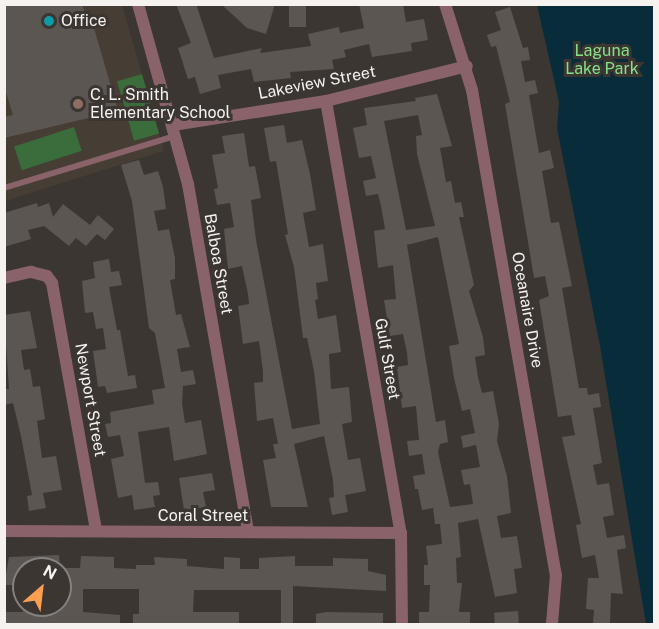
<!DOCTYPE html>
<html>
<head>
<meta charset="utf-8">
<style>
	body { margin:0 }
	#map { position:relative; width:659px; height:629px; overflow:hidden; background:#3b3632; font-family:"Public Sans",sans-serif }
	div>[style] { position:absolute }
	.built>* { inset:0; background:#463d34 }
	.green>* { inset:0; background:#3a6d3b; transform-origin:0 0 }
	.water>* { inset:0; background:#082c3a }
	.building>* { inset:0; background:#5b5652; transform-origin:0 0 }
	.service>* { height:6px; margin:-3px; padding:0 3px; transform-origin:3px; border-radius:3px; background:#8a626a }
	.minor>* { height:12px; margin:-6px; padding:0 6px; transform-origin:6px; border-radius:6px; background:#8a626a }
	.dots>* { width:16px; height:16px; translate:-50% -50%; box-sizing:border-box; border:3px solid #3b3632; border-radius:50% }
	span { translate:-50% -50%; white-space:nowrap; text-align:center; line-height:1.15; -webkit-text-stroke:6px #3b3632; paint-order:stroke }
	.poi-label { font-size:16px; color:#f5f2f0 }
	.left { translate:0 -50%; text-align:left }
	.park-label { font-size:16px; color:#86e088 }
	.street-label { font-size:16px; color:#f5f2f0 }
	.frame { position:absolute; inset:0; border:6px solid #f5f2f0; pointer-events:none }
	.north { position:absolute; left:12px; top:557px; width:60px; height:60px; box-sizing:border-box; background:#3b3632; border:2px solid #85817e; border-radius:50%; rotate:28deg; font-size:16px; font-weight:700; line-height:24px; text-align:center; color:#f5f2f0 }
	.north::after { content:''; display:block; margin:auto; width:21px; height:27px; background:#fb9e50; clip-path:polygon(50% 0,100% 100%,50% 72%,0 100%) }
</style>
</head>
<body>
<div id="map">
	<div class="built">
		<i style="clip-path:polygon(5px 5px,122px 5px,164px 151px,5px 201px)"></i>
	</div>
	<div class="green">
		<i style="left:142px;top:74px;width:62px;height:26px;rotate:74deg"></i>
		<i style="left:74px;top:127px;width:25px;height:63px;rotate:72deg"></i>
	</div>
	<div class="water">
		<i style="clip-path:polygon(537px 5px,654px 5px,654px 624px,646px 624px,600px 346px,557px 128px,559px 102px)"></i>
	</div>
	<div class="building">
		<i style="clip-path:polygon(4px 4px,82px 4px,88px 23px,92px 21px,118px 111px,4px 138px,4px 117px,13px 115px,4px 86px)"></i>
		<i style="clip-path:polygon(176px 4px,196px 4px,214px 58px,262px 48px,260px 53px,311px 46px,308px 34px,339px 27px,340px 33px,364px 28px,359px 4px,403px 4px,406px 22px,424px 19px,428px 40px,411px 43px,412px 51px,372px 57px,369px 44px,344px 50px,346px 57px,332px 60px,334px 69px,290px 72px,291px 78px,254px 82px,251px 69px,218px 75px,221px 88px,200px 94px,195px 77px,188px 79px,178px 48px,191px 43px)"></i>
		<i style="clip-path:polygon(221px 4px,275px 4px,266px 34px,247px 28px)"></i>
		<i style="left:289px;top:4px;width:17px;height:23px"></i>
		<i style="clip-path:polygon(510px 7px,523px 48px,528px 47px,530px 60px,521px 61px,525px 82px,535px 80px,538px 93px,529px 95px,539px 153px,550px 150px,554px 168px,542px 171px,551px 223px,559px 222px,572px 286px,562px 288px,579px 388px,587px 388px,588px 395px,599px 393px,601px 407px,593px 408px,602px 463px,593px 465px,597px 485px,609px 483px,614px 515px,603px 517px,607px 538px,624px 535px,626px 548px,617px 550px,623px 594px,611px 593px,610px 624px,593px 624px,594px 610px,586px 609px,588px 578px,599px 578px,595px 555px,582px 558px,576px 525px,581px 524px,562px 437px,575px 435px,571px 415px,558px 417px,539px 300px,549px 296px,545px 276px,534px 278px,505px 104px,510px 102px,496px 46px,491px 47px,487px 35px,501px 30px,495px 12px)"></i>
		<i style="clip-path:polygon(evenodd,437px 94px,452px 146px,440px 148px,446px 182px,451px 181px,455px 203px,461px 202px,464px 217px,459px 217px,474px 285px,469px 291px,483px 337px,485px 355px,475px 357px,478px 377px,482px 393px,493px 391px,499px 424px,497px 441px,507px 476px,511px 513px,497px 516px,501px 538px,517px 536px,522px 568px,514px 569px,517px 593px,495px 597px,478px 519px,458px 523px,461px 557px,456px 558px,457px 583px,462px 583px,459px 612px,470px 612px,470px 624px,419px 624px,419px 612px,429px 612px,430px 585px,424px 585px,424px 565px,428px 565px,426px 546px,442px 544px,440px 524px,435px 524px,433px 508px,422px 510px,418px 489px,415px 489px,413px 476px,425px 474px,422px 454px,409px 456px,407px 441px,419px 440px,416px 406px,402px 408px,397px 367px,408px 365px,407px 353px,403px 334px,390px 336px,384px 300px,396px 299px,393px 265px,378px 268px,374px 231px,385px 229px,381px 206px,378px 194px,366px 196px,363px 181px,376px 178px,371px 156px,359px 158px,353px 128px,367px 125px,364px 108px,416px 101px,415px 98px,437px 94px,418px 115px,422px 135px,416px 136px,417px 154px,435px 226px,406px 230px,384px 121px,418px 115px,437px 94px,438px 237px,459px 344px,449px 346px,454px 378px,462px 411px,470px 409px,475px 433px,461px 436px,463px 448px,476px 445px,480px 467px,461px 470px,464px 485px,470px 484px,473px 504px,450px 507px,438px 452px,440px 444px,448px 442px,445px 420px,436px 422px,407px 245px,438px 237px)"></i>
		<i style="clip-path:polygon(284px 125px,287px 143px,302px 140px,310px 174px,316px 210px,303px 213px,309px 247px,323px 244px,328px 281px,316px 283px,318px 299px,315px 300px,318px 319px,336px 315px,341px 352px,329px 354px,331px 389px,349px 387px,352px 422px,342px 424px,348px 460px,360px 458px,366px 491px,345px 495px,348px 512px,332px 515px,329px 498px,334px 497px,333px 480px,324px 436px,294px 444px,308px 507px,271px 507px,263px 460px,276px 458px,273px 444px,278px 444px,273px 418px,257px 421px,254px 383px,263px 382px,263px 371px,259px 341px,243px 344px,238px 306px,249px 304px,248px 294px,242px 266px,228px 269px,224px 229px,234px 227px,230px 203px,217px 205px,214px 189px,218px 188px,212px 155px,225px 153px,222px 136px,244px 133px,249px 167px,255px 166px,261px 198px,251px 200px,256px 240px,292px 429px,320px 424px,314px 371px,307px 338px,303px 338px,294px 267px,285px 235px,288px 234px,276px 161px,270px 162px,264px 128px)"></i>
		<i style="clip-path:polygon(139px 160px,144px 175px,158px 171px,163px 187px,166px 209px,154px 211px,158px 231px,169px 229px,175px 258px,175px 279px,170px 280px,176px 315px,181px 314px,190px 347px,177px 349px,181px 372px,193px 370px,196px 384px,183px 386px,182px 403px,185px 423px,201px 420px,207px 454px,174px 461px,169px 427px,138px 432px,145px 483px,158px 482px,160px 495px,153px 496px,155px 507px,134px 510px,132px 495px,118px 498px,111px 459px,124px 456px,120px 435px,108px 437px,105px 424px,111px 423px,110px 412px,154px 404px,152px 390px,165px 388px,155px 333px,149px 328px,132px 201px,121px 165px)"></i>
		<i style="clip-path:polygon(37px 203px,38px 207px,49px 203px,53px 217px,63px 204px,90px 225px,98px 215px,114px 229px,105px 240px,97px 234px,86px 246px,76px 238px,69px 246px,44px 226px,28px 230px,31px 239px,4px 247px,4px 213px)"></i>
		<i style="clip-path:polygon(109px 259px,111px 272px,119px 271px,122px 285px,109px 287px,117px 330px,120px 330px,128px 376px,135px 375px,137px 388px,107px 393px,105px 386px,98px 387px,93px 351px,106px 349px,103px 328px,96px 329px,93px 312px,85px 313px,82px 281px,95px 278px,93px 262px)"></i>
		<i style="clip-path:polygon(30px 311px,37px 348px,21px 350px,24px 370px,30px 369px,33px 387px,40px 386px,45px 419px,37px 421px,42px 458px,56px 456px,62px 490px,43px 493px,46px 508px,29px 511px,27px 496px,32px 495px,21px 436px,13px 403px,4px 405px,4px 389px,9px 389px,4px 315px)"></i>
		<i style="clip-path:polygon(212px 473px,215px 490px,203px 492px,206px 507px,184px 510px,179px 478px)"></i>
		<i style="clip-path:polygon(59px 555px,60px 569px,21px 569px,22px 585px,4px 585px,9px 557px)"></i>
		<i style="clip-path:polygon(81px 556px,114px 557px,114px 568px,136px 569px,136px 565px,155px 565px,154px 557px,187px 559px,187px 566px,224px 569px,224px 557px,240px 558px,240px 569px,259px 569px,259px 558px,295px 556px,295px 566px,333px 566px,333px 558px,368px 559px,368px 571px,386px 575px,386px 591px,293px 586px,293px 624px,281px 624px,281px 590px,194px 590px,193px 612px,239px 612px,239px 624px,133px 624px,133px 614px,139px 614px,139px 589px,83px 589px,83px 612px,120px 615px,120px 624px,4px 624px,4px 612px,23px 612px,23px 607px,60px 606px,60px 568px,80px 568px)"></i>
		<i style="left:518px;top:611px;width:13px;height:24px;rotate:86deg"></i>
		<i style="clip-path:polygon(326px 612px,383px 613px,383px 624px,316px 624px,316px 614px)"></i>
	</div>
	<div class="service">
		<i style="left:4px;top:188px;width:179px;rotate:-16.9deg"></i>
	</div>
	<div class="minor">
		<i style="left:138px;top:4px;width:187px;rotate:74.5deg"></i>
		<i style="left:188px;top:184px;width:353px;rotate:80.2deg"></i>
		<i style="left:445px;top:4px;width:90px;rotate:72.6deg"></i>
		<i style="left:472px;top:90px;width:492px;rotate:80.2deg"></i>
		<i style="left:556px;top:575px;width:49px;rotate:94.7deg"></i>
		<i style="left:326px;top:101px;width:438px;rotate:80.2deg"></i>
		<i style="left:401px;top:533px;width:91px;rotate:89.4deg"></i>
		<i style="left:173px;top:125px;width:155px;rotate:-8.9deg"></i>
		<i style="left:326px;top:101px;width:145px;rotate:-13.9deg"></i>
		<i style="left:4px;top:278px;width:28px;rotate:-13deg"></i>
		<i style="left:31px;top:272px;width:16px;rotate:14deg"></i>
		<i style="left:47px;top:276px;width:9px;rotate:54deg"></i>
		<i style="left:52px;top:283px;width:252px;rotate:79.9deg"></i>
		<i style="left:4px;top:531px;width:397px;rotate:0.3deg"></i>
	</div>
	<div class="dots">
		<i style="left:49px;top:21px;background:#0f9aa8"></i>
		<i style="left:78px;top:104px;background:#8d6e63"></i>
	</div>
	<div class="poi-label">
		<span class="left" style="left:61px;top:21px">Office</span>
		<span class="left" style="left:90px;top:104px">C. L. Smith<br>Elementary School</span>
	</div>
	<div class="park-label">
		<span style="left:602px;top:60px">Laguna<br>Lake Park</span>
	</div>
	<div class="street-label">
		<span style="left:317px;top:83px;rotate:-11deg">Lakeview Street</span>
		<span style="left:218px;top:264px;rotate:80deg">Balboa Street</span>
		<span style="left:527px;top:310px;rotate:80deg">Oceanaire Drive</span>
		<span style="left:387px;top:359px;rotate:80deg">Gulf Street</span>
		<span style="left:90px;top:400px;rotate:80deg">Newport Street</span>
		<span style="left:203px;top:516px">Coral Street</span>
	</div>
	<div class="frame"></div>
	<div class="north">N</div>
</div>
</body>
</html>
